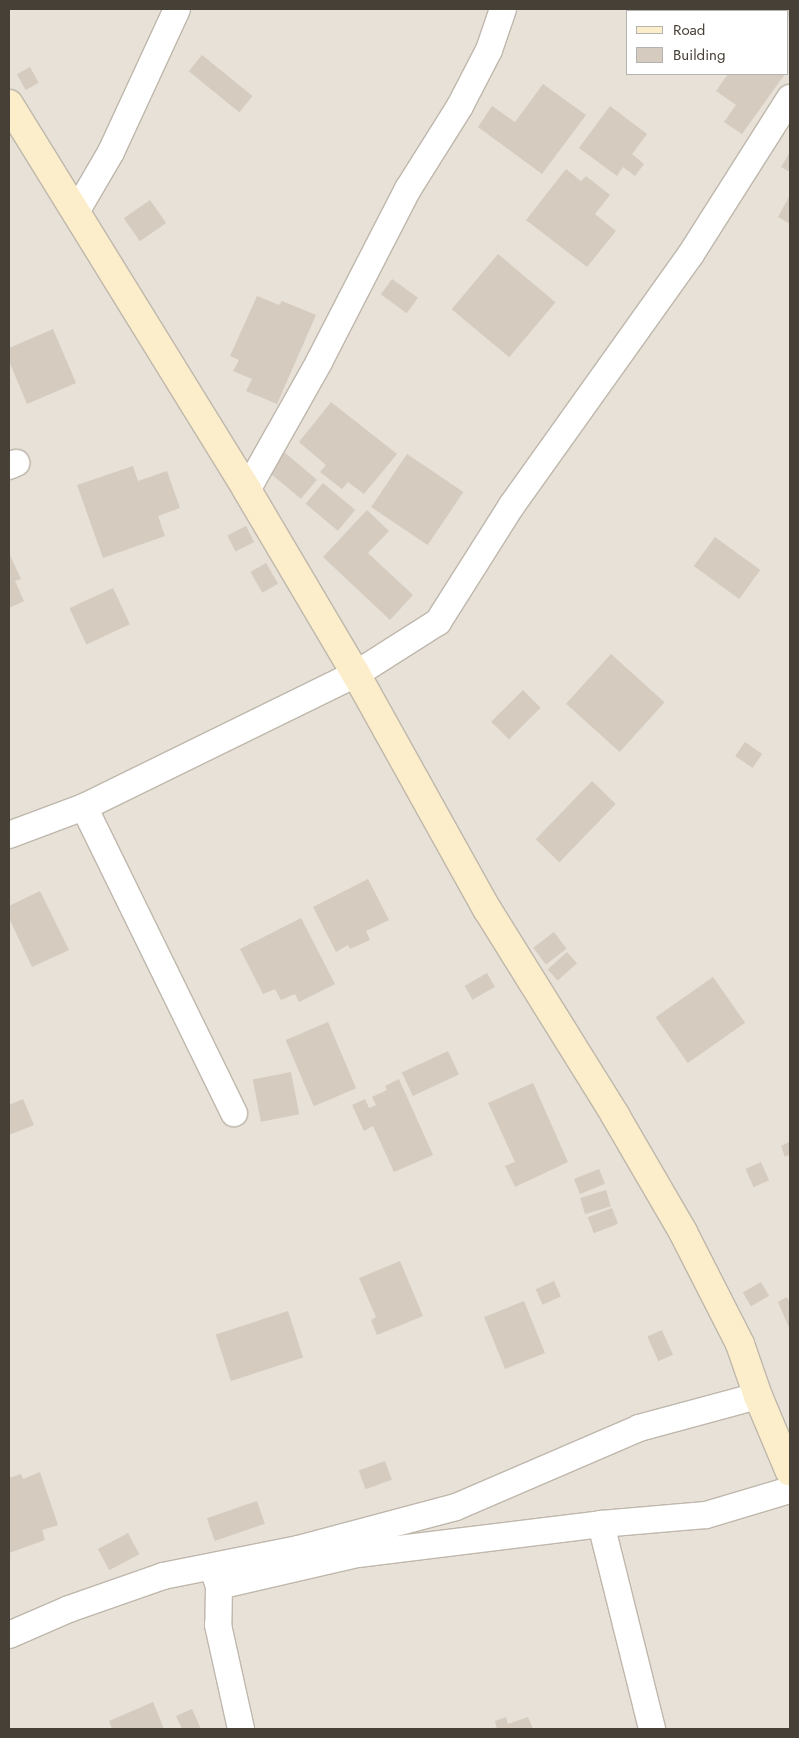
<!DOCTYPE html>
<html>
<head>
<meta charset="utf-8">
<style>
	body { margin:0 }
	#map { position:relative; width:799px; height:1738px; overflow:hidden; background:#f4f0e9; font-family:Jost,sans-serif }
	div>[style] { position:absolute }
	.residential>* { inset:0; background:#e7e1d7 }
	.building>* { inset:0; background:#d5cbbf; transform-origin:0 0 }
	.roads { filter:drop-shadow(1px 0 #bfb7ac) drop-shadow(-1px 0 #bfb7ac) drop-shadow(0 1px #bfb7ac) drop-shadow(0 -1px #bfb7ac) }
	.street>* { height:26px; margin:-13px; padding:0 13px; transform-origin:13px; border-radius:13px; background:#fff }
	.secondary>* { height:28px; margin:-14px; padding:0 14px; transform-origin:14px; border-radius:14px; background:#fceeca }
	span { translate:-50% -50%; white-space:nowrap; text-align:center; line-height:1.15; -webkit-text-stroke:4px #fff; paint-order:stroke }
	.frame { position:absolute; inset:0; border:10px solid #474037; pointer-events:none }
	.legend { position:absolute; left:626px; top:10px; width:162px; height:65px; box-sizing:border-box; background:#fff; border:1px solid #b5b3af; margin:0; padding:6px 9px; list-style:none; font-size:15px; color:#474037 }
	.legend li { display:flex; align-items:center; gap:10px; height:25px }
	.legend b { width:25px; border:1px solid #b5b3af }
</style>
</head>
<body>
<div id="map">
	<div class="residential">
		<i style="clip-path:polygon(evenodd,9px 9px,790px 9px,790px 1729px,9px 1729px,9px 9px,628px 11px,788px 11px,788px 74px,628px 74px,628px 11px)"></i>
	</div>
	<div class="building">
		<i style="clip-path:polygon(722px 9px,790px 9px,790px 33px,788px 11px,721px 11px)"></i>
		<i style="left:202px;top:55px;width:65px;height:21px;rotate:39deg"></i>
		<i style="left:30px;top:67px;width:18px;height:15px;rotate:61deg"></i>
		<i style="clip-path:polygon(728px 74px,785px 74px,742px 134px,724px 122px,736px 105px,716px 91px)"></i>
		<i style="clip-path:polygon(543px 84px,586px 115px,542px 174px,478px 127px,492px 106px,515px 122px)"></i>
		<i style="clip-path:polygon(610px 106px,647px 134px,632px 154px,644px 164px,635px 176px,623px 167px,617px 176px,579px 148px)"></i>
		<i style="clip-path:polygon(790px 152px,790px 172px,781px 167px)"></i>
		<i style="clip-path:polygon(566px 169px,581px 181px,586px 176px,610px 195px,595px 214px,616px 231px,587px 267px,526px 220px)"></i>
		<i style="clip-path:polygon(790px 195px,790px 224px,778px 217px)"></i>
		<i style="left:150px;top:200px;width:28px;height:32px;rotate:55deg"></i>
		<i style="left:498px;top:254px;width:75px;height:72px;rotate:40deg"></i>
		<i style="left:392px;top:279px;width:32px;height:19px;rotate:36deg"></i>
		<i style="clip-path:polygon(257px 296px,279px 305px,282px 301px,316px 315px,277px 404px,246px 391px,252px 379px,233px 371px,239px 360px,230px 356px)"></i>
		<i style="clip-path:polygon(53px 329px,76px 383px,27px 404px,9px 361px,9px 348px)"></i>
		<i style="clip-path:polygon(331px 402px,397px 454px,364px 494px,348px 482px,342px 489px,320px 472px,326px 465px,299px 442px)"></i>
		<i style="left:284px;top:452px;width:43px;height:25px;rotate:40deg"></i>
		<i style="left:407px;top:454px;width:68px;height:64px;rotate:34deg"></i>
		<i style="clip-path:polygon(133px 466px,138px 481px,167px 471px,180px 508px,158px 516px,165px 536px,103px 558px,77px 485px)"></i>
		<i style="left:323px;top:483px;width:42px;height:27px;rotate:40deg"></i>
		<i style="clip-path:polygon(367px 510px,389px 531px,368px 553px,413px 595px,390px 620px,323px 557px)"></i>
		<i style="left:246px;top:526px;width:18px;height:21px;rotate:63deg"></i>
		<i style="left:715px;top:537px;width:56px;height:36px;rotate:36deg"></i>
		<i style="clip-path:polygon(9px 553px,21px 579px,15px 581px,24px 601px,9px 608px)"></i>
		<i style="left:266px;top:563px;width:24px;height:18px;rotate:60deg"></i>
		<i style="left:113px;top:588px;width:40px;height:48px;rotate:65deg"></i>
		<i style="left:611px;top:654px;width:72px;height:67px;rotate:42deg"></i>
		<i style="left:523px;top:690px;width:25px;height:45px;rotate:45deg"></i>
		<i style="left:745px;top:742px;width:21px;height:17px;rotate:35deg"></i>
		<i style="left:592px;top:781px;width:33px;height:81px;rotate:44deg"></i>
		<i style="clip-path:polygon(368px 879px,389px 920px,366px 931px,370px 940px,350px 949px,348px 945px,336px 952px,313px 907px)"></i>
		<i style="clip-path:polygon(40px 891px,69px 950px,32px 967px,9px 918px,9px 906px)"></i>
		<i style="clip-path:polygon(301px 918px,335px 984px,299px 1002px,295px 994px,281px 1000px,275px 989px,263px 994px,240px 949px)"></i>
		<i style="left:554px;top:932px;width:21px;height:26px;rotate:53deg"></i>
		<i style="left:567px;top:952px;width:15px;height:26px;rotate:48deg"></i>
		<i style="left:487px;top:973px;width:16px;height:26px;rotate:60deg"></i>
		<i style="left:713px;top:977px;width:56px;height:70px;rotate:55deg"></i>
		<i style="left:328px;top:1022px;width:72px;height:46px;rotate:67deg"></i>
		<i style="left:448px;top:1051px;width:26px;height:51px;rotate:65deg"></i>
		<i style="left:291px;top:1072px;width:43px;height:39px;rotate:79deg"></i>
		<i style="clip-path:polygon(399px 1079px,433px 1155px,394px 1172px,373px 1126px,364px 1131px,352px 1105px,365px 1099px,369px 1108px,376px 1105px,372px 1097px,387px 1090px,385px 1086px)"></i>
		<i style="clip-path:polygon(533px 1083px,568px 1162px,515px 1187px,505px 1166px,515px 1162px,488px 1103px)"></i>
		<i style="clip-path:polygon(23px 1099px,34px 1125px,9px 1135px,9px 1105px)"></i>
		<i style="clip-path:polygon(789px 1142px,790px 1154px,785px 1157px,781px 1146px)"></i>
		<i style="left:761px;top:1162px;width:20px;height:17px;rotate:66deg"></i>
		<i style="left:599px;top:1169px;width:16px;height:27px;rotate:68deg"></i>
		<i style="left:606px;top:1190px;width:17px;height:27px;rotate:73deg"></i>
		<i style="left:612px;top:1208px;width:17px;height:26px;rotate:69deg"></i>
		<i style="clip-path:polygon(400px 1261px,423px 1316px,377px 1335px,371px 1320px,376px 1317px,359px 1278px)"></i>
		<i style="left:554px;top:1281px;width:17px;height:20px;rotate:66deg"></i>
		<i style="left:761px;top:1282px;width:16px;height:21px;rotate:60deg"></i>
		<i style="clip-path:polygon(787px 1297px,790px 1304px,790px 1330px,778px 1302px)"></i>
		<i style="left:524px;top:1301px;width:56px;height:43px;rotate:68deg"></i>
		<i style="left:288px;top:1311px;width:49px;height:76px;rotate:72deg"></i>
		<i style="left:662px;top:1330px;width:27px;height:16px;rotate:66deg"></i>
		<i style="left:385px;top:1461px;width:20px;height:28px;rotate:70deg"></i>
		<i style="clip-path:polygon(40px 1472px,58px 1525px,42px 1530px,45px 1540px,9px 1553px,9px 1478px,21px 1474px,23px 1479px)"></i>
		<i style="left:257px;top:1501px;width:24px;height:53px;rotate:71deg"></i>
		<i style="left:128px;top:1533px;width:24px;height:34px;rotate:62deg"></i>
		<i style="clip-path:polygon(153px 1702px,164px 1729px,112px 1729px,109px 1721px)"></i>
		<i style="clip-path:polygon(192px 1709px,201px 1729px,182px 1729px,176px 1716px)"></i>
		<i style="clip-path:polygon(506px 1717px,508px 1724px,528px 1717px,533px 1729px,497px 1729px,495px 1721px)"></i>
	</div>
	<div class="roads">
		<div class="street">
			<i style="left:76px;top:212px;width:69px;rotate:-59.7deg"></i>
			<i style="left:111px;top:152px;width:157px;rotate:-65.2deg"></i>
			<i style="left:9px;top:466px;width:8px;rotate:-23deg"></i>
			<i style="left:247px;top:490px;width:147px;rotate:-60.6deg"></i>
			<i style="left:319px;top:362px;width:195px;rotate:-62.8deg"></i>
			<i style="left:408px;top:189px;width:98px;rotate:-57.9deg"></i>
			<i style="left:460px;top:106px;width:63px;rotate:-62.6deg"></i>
			<i style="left:489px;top:50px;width:43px;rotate:-71.1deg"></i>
			<i style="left:84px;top:807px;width:341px;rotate:63.9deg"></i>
			<i style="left:9px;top:835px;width:80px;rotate:-20.5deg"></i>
			<i style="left:84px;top:807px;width:303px;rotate:-26.1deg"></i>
			<i style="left:356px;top:674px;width:97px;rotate:-32.4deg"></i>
			<i style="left:438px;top:622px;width:138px;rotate:-57.7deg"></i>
			<i style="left:512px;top:505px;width:308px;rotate:-54.5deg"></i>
			<i style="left:691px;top:254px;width:185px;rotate:-57.6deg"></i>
			<i style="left:601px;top:1524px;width:211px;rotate:76deg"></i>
			<i style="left:213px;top:1569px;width:18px;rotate:71deg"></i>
			<i style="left:219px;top:1586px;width:39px;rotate:91deg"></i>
			<i style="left:218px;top:1625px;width:107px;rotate:77.5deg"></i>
			<i style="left:219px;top:1586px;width:143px;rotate:-13deg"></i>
			<i style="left:358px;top:1554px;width:245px;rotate:-7deg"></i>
			<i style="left:601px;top:1524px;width:105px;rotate:-4.9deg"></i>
			<i style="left:706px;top:1515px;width:88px;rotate:-16.6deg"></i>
			<i style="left:9px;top:1635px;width:65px;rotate:-23.4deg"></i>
			<i style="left:69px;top:1609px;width:100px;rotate:-19.3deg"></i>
			<i style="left:163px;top:1576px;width:138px;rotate:-11.3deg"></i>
			<i style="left:298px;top:1549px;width:163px;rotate:-14.9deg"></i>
			<i style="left:456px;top:1507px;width:199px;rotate:-23.3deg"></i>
			<i style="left:639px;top:1428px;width:123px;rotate:-15.1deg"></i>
		</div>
		<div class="secondary">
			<i style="left:9px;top:104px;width:453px;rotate:58.3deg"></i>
			<i style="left:247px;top:490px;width:214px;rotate:59.4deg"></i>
			<i style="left:356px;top:674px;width:269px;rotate:60.9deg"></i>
			<i style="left:487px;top:909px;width:243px;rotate:58.1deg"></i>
			<i style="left:615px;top:1115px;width:135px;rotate:59.8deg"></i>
			<i style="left:683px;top:1232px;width:126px;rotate:63deg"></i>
			<i style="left:740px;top:1344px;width:55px;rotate:70.9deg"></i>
			<i style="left:758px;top:1396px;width:82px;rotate:67.2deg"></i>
		</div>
	</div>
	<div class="frame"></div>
	<ul class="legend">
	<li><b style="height:6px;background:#fceeca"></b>Road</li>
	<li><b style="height:14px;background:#d5cbbf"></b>Building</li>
	</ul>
</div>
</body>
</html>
